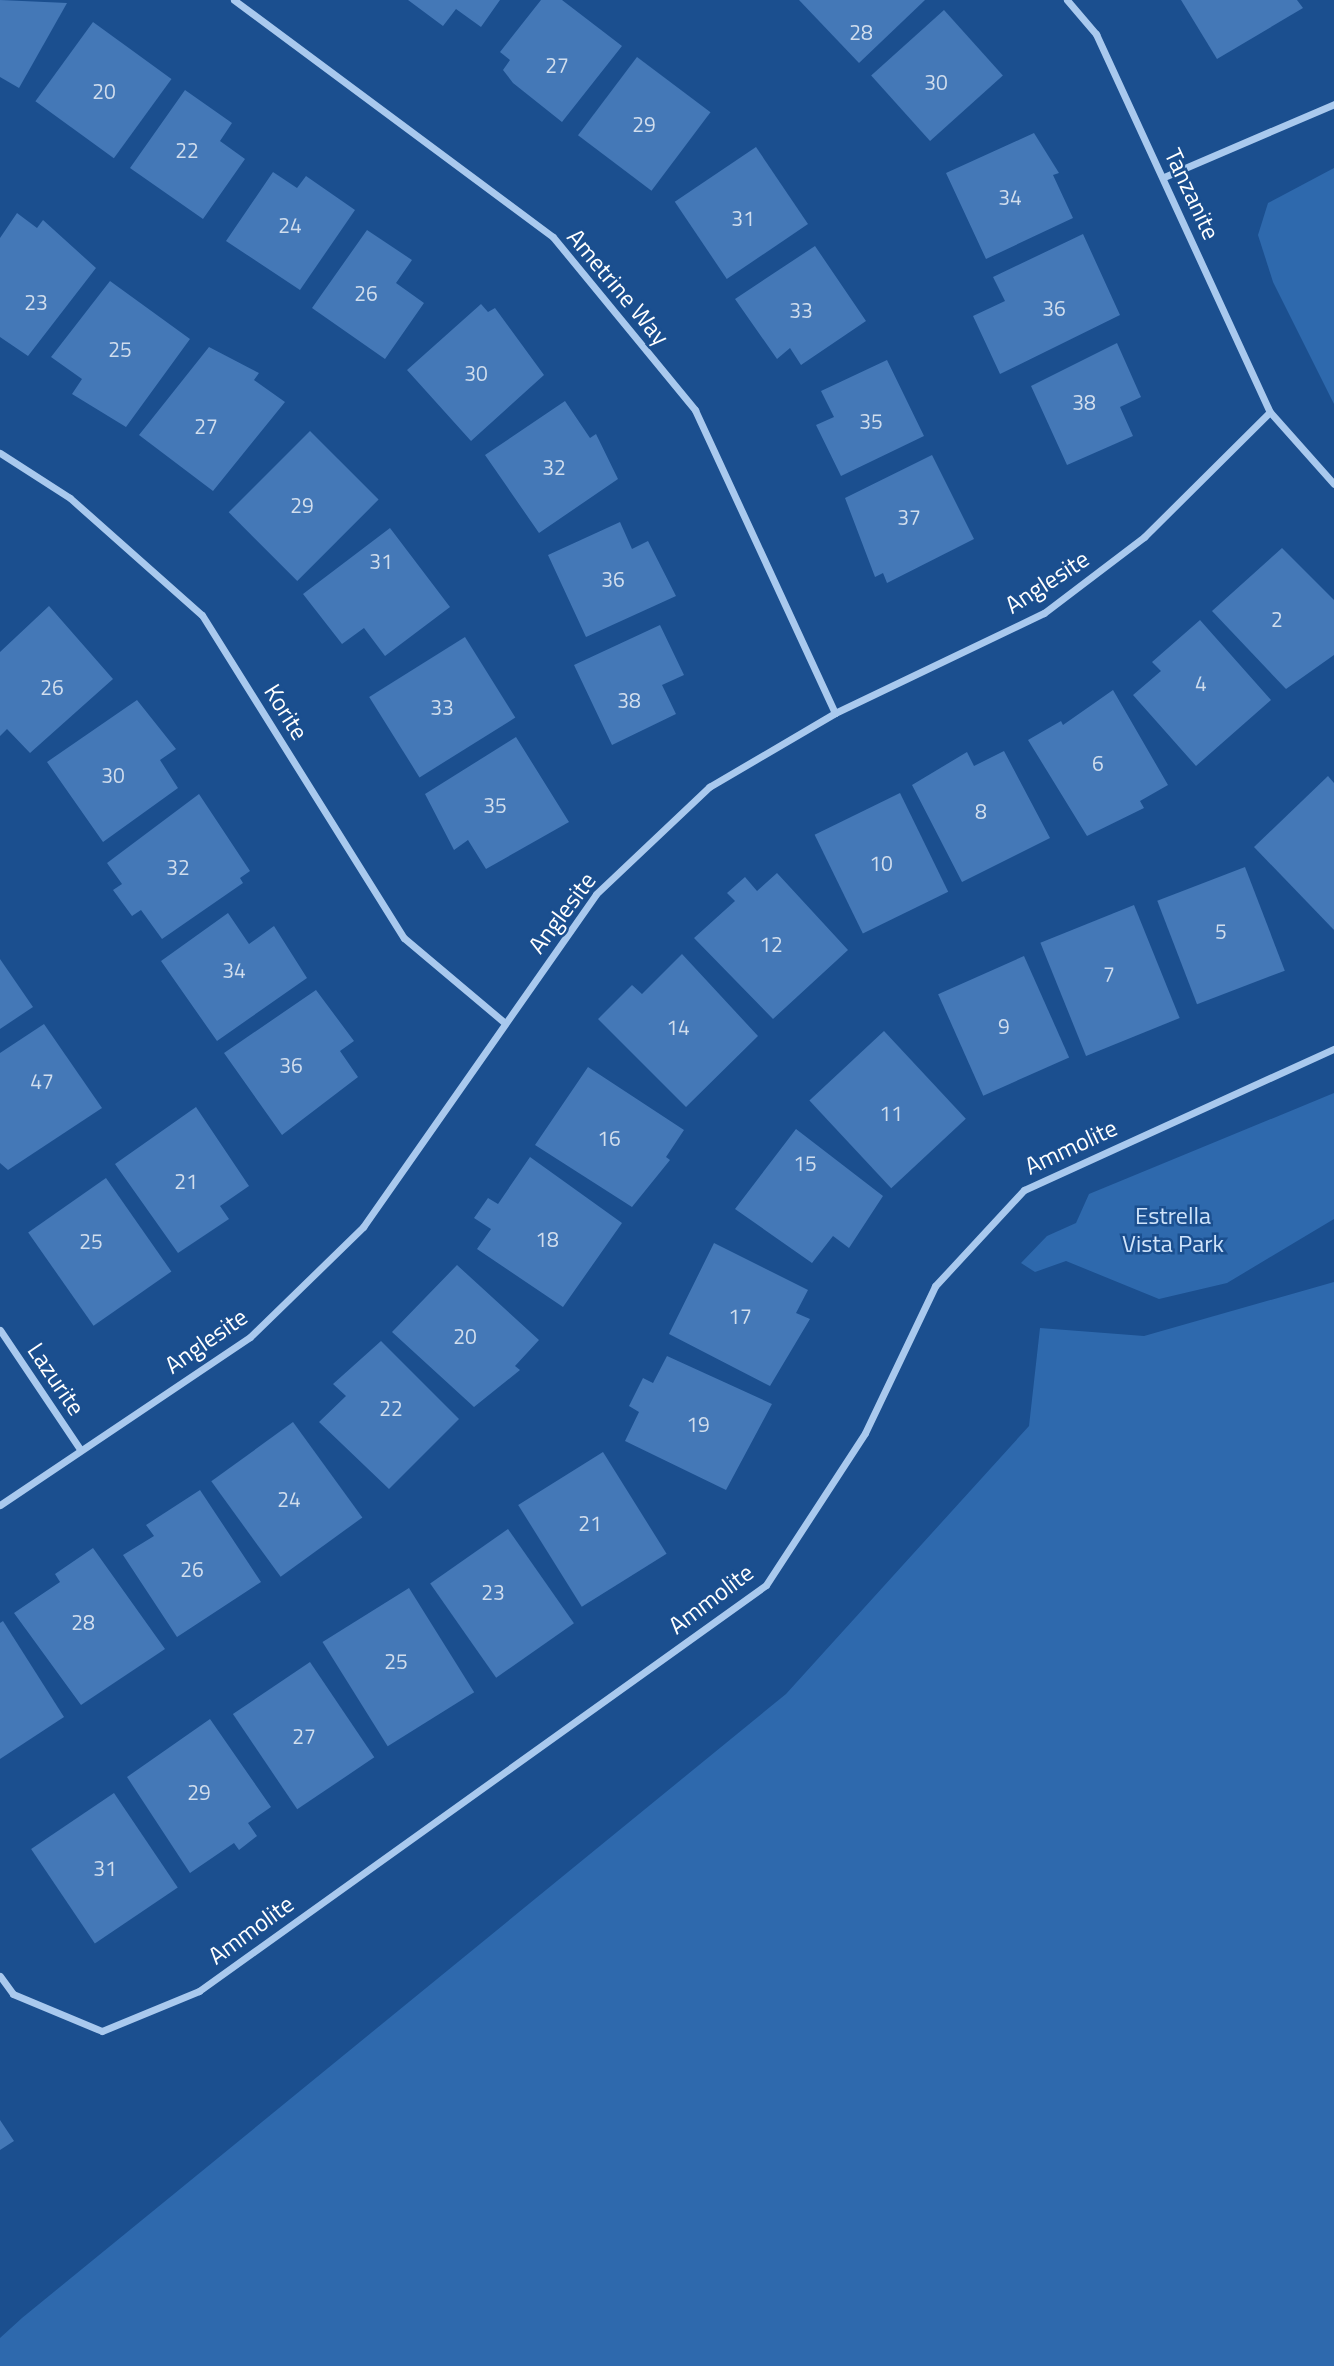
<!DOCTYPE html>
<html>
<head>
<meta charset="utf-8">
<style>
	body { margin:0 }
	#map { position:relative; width:1334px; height:2366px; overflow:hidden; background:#1b4f8f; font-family:"Titillium Web",sans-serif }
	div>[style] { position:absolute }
	.green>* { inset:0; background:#2e69ad }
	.building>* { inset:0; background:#4478b7; transform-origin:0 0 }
	.street>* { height:7px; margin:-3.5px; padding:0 3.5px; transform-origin:3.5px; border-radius:3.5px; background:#a9c9ee }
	span { translate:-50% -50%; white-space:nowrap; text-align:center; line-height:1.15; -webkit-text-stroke:5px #1b4f8f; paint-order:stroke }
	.number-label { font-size:21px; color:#d0dded }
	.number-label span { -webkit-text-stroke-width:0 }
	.street-label { font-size:24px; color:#fff }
	.park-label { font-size:24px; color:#cfe3fa }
</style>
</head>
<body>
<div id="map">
	<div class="green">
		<i style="clip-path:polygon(1334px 168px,1334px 404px,1273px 282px,1258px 235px,1268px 203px)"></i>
		<i style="clip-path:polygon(1334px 1093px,1334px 1219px,1227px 1283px,1159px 1299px,1066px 1261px,1035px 1272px,1021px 1263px,1047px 1236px,1076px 1223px,1089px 1194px)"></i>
		<i style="clip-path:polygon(1334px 1282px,1334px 2366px,0 2366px,0 2338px,22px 2318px,786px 1694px,1029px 1426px,1040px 1328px,1144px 1336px)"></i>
	</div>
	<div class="building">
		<i style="clip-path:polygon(0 0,67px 3px,19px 88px,0 77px)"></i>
		<i style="clip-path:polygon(408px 0,500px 0,481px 27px,456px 9px,443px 26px)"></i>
		<i style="clip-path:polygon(541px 0,562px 0,622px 46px,562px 122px,513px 83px,503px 70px,510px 60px,500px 52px)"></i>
		<i style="clip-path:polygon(799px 0,925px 0,859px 63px)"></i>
		<i style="clip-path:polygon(1181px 0,1297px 0,1303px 8px,1217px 59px)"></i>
		<i style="left:944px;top:10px;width:88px;height:98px;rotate:48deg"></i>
		<i style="left:93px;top:22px;width:97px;height:98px;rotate:36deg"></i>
		<i style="left:637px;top:57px;width:92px;height:98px;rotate:37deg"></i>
		<i style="clip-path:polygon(185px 90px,232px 123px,220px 141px,245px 159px,203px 219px,130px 168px)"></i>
		<i style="clip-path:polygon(1034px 133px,1059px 173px,1053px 175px,1073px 218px,986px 259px,946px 173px)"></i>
		<i style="left:756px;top:147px;width:93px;height:98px;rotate:56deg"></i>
		<i style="clip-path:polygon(273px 172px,297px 188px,306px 176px,355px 210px,300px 290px,226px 241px)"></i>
		<i style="clip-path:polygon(17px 213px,37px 228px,43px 220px,96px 268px,28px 356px,0 337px,0 238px)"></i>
		<i style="clip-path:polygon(367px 230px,412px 260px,396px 283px,424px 303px,385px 359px,312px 308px)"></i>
		<i style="clip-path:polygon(1083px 234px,1120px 315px,1000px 374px,973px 316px,1005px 301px,993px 277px)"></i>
		<i style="clip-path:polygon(815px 246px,866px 321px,801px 365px,790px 348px,777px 359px,735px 299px)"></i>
		<i style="clip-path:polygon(110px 281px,190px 339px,126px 427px,72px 394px,82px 379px,51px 357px)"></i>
		<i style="clip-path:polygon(481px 304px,488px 312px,495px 308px,544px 375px,471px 441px,407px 370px)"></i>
		<i style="clip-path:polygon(1117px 343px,1141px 397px,1120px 407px,1133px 436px,1067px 465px,1031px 386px)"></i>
		<i style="clip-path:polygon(209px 347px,259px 373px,254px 380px,285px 402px,213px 491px,139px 435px)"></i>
		<i style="clip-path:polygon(887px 360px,924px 436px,841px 476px,816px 425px,834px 417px,821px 391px)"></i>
		<i style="clip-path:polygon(565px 401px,590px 438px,596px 434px,618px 479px,539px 533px,485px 455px)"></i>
		<i style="left:310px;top:431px;width:97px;height:115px;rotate:45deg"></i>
		<i style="clip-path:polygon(932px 455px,974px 539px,887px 583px,883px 573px,875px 577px,845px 498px)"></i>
		<i style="clip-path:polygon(620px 522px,632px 549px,648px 541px,676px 596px,586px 637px,548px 555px)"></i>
		<i style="clip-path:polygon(390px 528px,450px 607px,385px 656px,364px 628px,342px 644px,303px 594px)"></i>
		<i style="clip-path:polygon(1282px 548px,1334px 600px,1334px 655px,1286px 689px,1212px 611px)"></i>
		<i style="clip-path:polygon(49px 606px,113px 679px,30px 753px,7px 729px,0 736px,0 652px)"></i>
		<i style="clip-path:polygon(1200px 620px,1271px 700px,1196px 766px,1133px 695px,1161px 671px,1152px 662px)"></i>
		<i style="clip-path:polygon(660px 625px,684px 675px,662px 685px,676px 714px,612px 745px,574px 665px)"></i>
		<i style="left:465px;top:637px;width:95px;height:113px;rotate:58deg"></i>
		<i style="clip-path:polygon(1113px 690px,1168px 785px,1140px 801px,1144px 808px,1087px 836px,1028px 740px,1061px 721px,1063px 725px)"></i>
		<i style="clip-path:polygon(137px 700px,176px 749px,160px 760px,178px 788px,103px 842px,47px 762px)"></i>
		<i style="clip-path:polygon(516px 737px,569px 822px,486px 869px,468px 840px,454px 850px,425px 794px)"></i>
		<i style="clip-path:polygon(1004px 751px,1050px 838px,962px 882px,912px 785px,967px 752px,974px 766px)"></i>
		<i style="clip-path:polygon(1328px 776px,1334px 783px,1334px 930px,1254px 847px)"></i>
		<i style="left:900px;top:793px;width:110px;height:95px;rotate:64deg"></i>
		<i style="clip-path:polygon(199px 794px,250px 871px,240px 878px,243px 883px,162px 939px,141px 910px,132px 916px,113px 890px,122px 884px,107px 863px)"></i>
		<i style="left:1245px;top:867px;width:111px;height:94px;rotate:69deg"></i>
		<i style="clip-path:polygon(777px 873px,848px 950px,773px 1019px,694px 938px,735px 901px,727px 893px,745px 877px,757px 891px)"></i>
		<i style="left:1134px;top:905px;width:122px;height:101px;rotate:68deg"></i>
		<i style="clip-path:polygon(228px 913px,249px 944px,274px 926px,307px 978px,217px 1041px,161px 961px)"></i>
		<i style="clip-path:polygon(682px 954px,758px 1036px,686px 1107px,598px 1019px,632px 985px,642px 994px)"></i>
		<i style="left:1024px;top:956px;width:111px;height:94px;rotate:66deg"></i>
		<i style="clip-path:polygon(0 959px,33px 1007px,0 1029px)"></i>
		<i style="clip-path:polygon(316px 990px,354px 1041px,340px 1051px,358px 1077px,282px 1135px,224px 1053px)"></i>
		<i style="clip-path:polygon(44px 1024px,102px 1108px,8px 1170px,0 1163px,0 1053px)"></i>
		<i style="left:884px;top:1031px;width:120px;height:102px;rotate:47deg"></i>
		<i style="clip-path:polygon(588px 1067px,684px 1130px,666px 1157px,670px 1160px,632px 1207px,535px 1145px)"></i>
		<i style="clip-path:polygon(196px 1107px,249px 1186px,220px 1206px,229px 1219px,178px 1253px,115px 1164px)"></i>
		<i style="clip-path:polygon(796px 1129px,883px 1196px,849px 1248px,833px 1236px,812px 1263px,735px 1209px)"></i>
		<i style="clip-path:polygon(530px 1157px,622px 1223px,563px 1307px,477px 1249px,491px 1229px,474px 1218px,488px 1198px,498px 1204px)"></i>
		<i style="left:106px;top:1178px;width:114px;height:95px;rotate:55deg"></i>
		<i style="clip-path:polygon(714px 1243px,808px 1290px,796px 1313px,810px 1319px,770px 1386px,669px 1334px)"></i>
		<i style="clip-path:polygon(457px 1265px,539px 1340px,515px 1366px,520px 1370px,474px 1407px,392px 1332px)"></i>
		<i style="clip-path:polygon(381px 1341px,459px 1419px,389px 1489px,319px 1422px,346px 1396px,333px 1384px)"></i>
		<i style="clip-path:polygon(667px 1356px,772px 1404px,726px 1490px,625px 1441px,639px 1412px,629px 1406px,643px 1378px,653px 1383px)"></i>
		<i style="left:293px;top:1422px;width:118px;height:101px;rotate:54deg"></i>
		<i style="left:603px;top:1452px;width:120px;height:100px;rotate:58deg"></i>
		<i style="clip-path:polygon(200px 1490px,261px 1582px,177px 1637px,123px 1555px,154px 1536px,146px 1525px)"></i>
		<i style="left:508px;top:1529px;width:115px;height:95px;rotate:55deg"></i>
		<i style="clip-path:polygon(93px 1548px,165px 1649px,81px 1705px,14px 1613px,60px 1582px,55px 1574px)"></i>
		<i style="left:409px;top:1588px;width:123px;height:102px;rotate:58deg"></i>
		<i style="clip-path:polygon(3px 1621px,64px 1717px,0 1759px,0 1623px)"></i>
		<i style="left:310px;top:1662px;width:115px;height:93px;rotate:56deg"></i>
		<i style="clip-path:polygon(210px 1719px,271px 1807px,248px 1823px,257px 1836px,239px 1850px,234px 1843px,190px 1873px,127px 1777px)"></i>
		<i style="left:114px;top:1793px;width:114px;height:100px;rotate:56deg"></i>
		<i style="clip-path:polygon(0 2120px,14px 2141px,0 2150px)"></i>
	</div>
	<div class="street">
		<i style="left:234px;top:0;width:397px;rotate:36.6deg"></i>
		<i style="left:553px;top:237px;width:224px;rotate:50.6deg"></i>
		<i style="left:695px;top:410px;width:334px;rotate:65.2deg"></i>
		<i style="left:1067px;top:0;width:45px;rotate:49.5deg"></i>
		<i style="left:1096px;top:34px;width:416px;rotate:65.3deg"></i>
		<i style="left:1270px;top:412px;width:96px;rotate:48.4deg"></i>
		<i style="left:1164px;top:177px;width:185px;rotate:-23.2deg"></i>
		<i style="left:0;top:453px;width:83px;rotate:32.7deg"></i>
		<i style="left:70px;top:498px;width:176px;rotate:41.6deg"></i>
		<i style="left:202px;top:615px;width:381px;rotate:58deg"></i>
		<i style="left:404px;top:938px;width:132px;rotate:40.1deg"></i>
		<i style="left:0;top:1330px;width:143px;rotate:56.1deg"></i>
		<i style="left:0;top:1505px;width:301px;rotate:-33.9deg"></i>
		<i style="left:250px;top:1337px;width:158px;rotate:-44.2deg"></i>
		<i style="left:363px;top:1227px;width:406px;rotate:-55deg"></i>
		<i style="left:596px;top:894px;width:156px;rotate:-43.4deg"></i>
		<i style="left:709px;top:787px;width:146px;rotate:-30.4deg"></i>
		<i style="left:835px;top:713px;width:232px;rotate:-25.6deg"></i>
		<i style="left:1044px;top:613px;width:126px;rotate:-37.2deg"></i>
		<i style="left:1144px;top:537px;width:177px;rotate:-44.8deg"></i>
		<i style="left:0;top:1976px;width:22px;rotate:54deg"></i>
		<i style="left:13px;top:1994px;width:96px;rotate:22.6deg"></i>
		<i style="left:102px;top:2031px;width:105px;rotate:-22.4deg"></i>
		<i style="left:199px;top:1991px;width:697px;rotate:-35.6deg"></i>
		<i style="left:766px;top:1585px;width:181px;rotate:-56.9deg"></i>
		<i style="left:865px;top:1433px;width:163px;rotate:-64.5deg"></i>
		<i style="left:935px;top:1286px;width:131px;rotate:-47.2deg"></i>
		<i style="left:1024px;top:1190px;width:341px;rotate:-24.5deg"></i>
	</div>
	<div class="number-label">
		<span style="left:861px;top:32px">28</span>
		<span style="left:557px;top:65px">27</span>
		<span style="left:936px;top:82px">30</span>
		<span style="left:104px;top:91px">20</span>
		<span style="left:644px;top:124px">29</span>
		<span style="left:187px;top:150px">22</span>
		<span style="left:1010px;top:197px">34</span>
		<span style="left:743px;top:218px">31</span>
		<span style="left:290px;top:225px">24</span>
		<span style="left:366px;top:293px">26</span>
		<span style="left:36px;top:302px">23</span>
		<span style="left:1054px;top:308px">36</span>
		<span style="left:801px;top:310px">33</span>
		<span style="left:120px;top:349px">25</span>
		<span style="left:476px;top:373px">30</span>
		<span style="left:1084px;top:402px">38</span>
		<span style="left:871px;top:421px">35</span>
		<span style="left:206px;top:426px">27</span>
		<span style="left:554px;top:467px">32</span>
		<span style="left:302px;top:505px">29</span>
		<span style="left:909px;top:517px">37</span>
		<span style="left:381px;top:561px">31</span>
		<span style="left:613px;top:579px">36</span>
		<span style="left:1277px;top:619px">2</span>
		<span style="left:1201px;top:683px">4</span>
		<span style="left:52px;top:687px">26</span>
		<span style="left:629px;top:700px">38</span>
		<span style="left:442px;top:707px">33</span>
		<span style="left:1098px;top:763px">6</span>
		<span style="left:113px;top:775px">30</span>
		<span style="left:495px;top:805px">35</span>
		<span style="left:981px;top:811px">8</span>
		<span style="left:881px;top:863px">10</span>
		<span style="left:178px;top:867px">32</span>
		<span style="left:1221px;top:931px">5</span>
		<span style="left:771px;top:944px">12</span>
		<span style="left:234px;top:970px">34</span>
		<span style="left:1109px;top:974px">7</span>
		<span style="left:1004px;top:1026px">9</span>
		<span style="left:678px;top:1027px">14</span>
		<span style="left:291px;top:1065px">36</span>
		<span style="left:42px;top:1081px">47</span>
		<span style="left:891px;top:1113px">11</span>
		<span style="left:609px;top:1138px">16</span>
		<span style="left:805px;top:1163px">15</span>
		<span style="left:186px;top:1181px">21</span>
		<span style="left:547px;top:1239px">18</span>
		<span style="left:91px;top:1241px">25</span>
		<span style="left:740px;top:1316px">17</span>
		<span style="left:465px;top:1336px">20</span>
		<span style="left:391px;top:1408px">22</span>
		<span style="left:698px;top:1424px">19</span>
		<span style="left:289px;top:1499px">24</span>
		<span style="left:590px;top:1523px">21</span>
		<span style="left:192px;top:1569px">26</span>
		<span style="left:493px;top:1592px">23</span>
		<span style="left:83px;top:1622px">28</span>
		<span style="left:396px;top:1661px">25</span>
		<span style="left:304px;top:1736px">27</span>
		<span style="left:199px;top:1792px">29</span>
		<span style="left:105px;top:1868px">31</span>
	</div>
	<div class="street-label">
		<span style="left:1192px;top:194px;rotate:65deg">Tanzanite</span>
		<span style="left:618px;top:287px;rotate:50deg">Ametrine Way</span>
		<span style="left:1047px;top:582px;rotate:-33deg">Anglesite</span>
		<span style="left:286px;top:712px;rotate:58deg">Korite</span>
		<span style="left:562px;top:913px;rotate:-53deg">Anglesite</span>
		<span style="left:1071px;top:1147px;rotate:-25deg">Ammolite</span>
		<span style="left:206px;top:1341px;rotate:-35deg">Anglesite</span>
		<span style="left:56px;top:1379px;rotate:56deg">Lazurite</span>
		<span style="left:711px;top:1599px;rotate:-37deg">Ammolite</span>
		<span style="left:251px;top:1930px;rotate:-36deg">Ammolite</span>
	</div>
	<div class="park-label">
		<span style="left:1173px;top:1230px">Estrella<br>Vista Park</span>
	</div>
</div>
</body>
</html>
